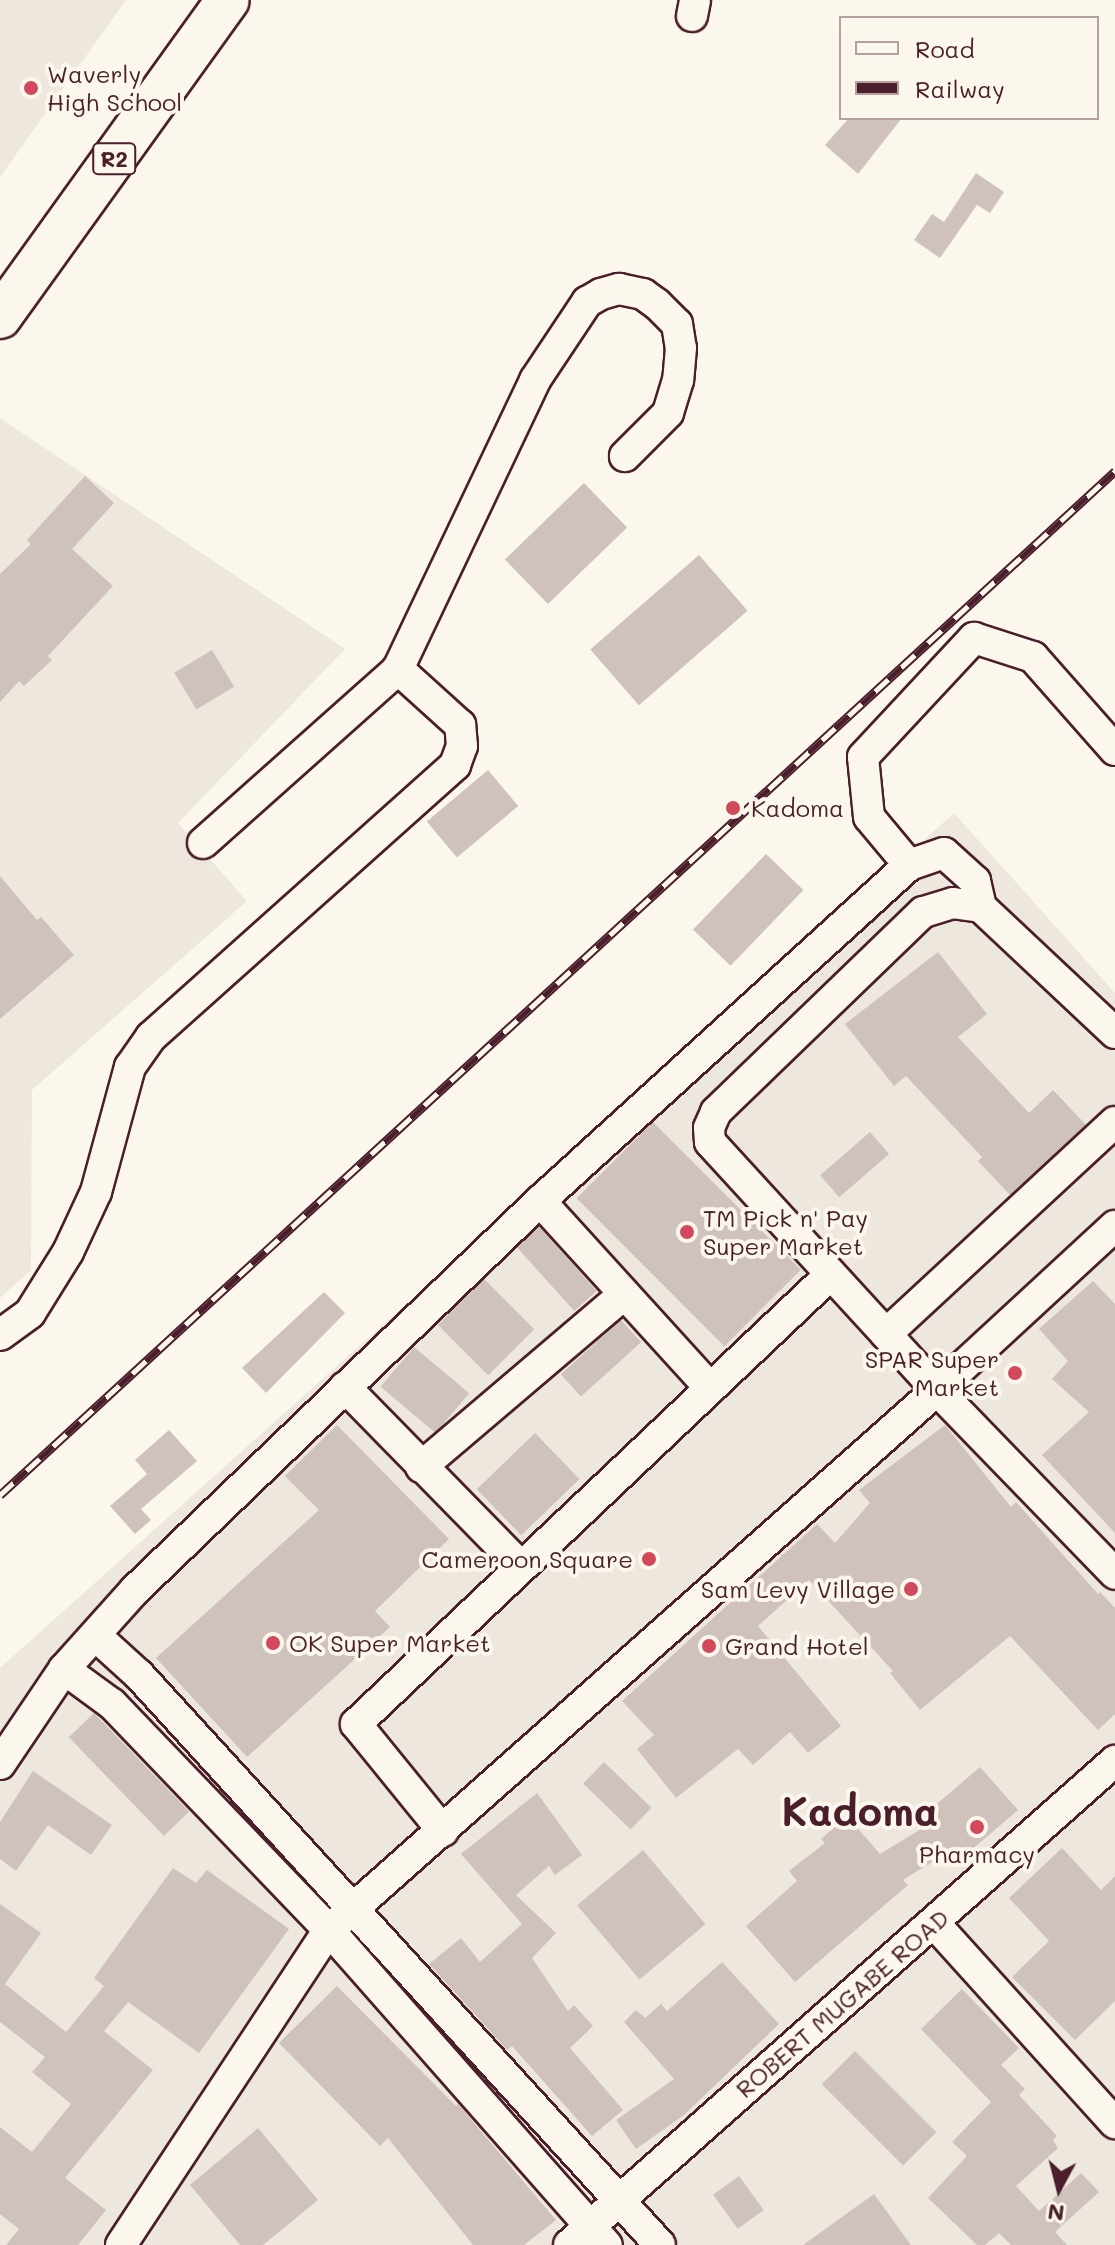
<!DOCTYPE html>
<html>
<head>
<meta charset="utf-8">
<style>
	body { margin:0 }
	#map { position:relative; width:1115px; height:2245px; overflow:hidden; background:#fbf7ec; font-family:Mali,sans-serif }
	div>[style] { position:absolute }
	.built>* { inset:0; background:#eee7de }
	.building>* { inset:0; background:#cfc2bc; transform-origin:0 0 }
	.roads { filter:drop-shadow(2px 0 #4a1f2b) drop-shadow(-2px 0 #4a1f2b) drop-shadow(0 2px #4a1f2b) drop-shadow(0 -2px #4a1f2b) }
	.minor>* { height:30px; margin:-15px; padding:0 15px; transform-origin:15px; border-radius:15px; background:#fbf7ec }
	.highway>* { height:42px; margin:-21px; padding:0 21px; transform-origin:21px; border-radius:21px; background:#fbf7ec }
	.rail>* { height:9px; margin-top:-4.5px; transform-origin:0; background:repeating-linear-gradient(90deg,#fbf7ec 0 18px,#4a1f2b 0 36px); box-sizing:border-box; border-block:2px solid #4a1f2b }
	.dots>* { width:22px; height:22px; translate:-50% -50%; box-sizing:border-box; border:4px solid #fbf7ec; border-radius:50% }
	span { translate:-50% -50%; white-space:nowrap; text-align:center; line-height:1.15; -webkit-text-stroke:8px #fbf7ec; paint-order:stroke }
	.shield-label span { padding:2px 6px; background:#fbf7ec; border:2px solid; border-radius:6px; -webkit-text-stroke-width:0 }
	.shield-label { font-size:22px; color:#4a1f2b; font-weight:700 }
	.poi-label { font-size:24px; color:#4a1f2b }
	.left { translate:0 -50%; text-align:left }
	.right { translate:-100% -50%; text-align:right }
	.street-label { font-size:24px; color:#4a1f2b }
	.town-label { font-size:40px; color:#4a1f2b; font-weight:700 }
	.legend { position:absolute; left:839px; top:16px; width:260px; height:104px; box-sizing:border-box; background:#fbf7ec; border:2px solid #b4a19f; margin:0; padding:10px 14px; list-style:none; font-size:24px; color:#4a1f2b }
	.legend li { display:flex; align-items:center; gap:16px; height:40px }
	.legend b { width:40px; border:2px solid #b4a19f }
	.north { position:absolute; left:1019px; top:2149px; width:80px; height:80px; -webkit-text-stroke:6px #fbf7ec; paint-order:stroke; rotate:187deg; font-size:22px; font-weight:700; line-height:32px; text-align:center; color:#4a1f2b }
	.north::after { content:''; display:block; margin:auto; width:28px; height:36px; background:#4a1f2b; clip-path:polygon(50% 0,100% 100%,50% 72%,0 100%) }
</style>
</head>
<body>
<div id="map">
	<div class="built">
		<i style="clip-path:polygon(0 0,126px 0,0 177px)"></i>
		<i style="clip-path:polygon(0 418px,345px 649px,178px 823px,247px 901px,32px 1090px,31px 1270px,0 1298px)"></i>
		<i style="clip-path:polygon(954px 813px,1115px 993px,1115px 2245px,0 2245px,0 1668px)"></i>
	</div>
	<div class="building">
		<i style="clip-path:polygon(849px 118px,902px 118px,858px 174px,825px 145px)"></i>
		<i style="clip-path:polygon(976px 173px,1004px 192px,990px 213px,977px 205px,940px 258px,914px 240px,932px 214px,944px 222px)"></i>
		<i style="clip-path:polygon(85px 476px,114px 503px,72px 549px,113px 586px,48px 656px,52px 660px,24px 686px,19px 681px,0 702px,0 574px,31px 544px,27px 540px)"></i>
		<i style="left:584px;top:483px;width:62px;height:110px;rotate:46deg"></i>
		<i style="left:699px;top:555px;width:74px;height:144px;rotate:49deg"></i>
		<i style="left:212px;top:650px;width:43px;height:44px;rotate:59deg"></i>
		<i style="left:488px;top:770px;width:47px;height:80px;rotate:50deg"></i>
		<i style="left:766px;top:854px;width:52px;height:105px;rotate:44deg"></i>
		<i style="clip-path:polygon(0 876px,37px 920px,41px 917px,74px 955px,0 1019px)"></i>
		<i style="clip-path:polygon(938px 952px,987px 1014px,958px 1037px,1029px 1113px,1053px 1090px,1086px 1125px,1010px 1195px,978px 1161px,982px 1157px,906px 1076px,894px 1086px,845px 1024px)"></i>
		<i style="left:653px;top:1122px;width:209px;height:108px;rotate:45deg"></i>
		<i style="left:870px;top:1132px;width:29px;height:66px;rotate:49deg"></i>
		<i style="left:539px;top:1227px;width:86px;height:30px;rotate:48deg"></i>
		<i style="left:484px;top:1279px;width:71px;height:65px;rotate:45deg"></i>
		<i style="clip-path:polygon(1093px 1281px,1115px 1304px,1115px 1533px,1042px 1455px,1089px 1412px,1052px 1379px,1068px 1361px,1039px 1329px)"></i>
		<i style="clip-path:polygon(324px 1292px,345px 1313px,266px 1393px,242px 1368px)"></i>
		<i style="left:621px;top:1320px;width:30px;height:81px;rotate:48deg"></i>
		<i style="left:414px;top:1347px;width:72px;height:52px;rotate:40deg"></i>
		<i style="clip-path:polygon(337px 1425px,449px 1539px,375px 1611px,390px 1627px,247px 1757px,156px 1658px,319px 1510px,285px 1476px)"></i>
		<i style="clip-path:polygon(945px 1425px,1011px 1507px,1016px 1502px,1098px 1594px,1100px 1592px,1115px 1608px,1115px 1714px,1098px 1730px,1010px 1636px,920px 1710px,890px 1673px,893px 1671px,809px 1580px,758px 1626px,841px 1726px,808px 1753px,790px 1732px,753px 1765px,738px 1749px,676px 1798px,637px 1749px,654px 1735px,622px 1701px,817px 1524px,835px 1543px,870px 1503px,859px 1490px)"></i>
		<i style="clip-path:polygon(169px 1430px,197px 1461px,141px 1509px,151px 1520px,135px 1534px,110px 1506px,147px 1474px,135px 1460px)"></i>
		<i style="left:535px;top:1433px;width:64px;height:81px;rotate:46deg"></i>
		<i style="left:94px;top:1713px;width:137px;height:35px;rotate:46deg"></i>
		<i style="left:604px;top:1762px;width:66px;height:30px;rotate:44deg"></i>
		<i style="clip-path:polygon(980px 1767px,1018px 1810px,962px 1858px,953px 1849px,903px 1880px,908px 1885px,795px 1982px,746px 1926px,797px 1881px,789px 1871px,825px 1843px,821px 1839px,847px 1816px,880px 1854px,931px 1823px,924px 1815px)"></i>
		<i style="clip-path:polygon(33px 1771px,112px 1825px,91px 1855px,48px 1825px,16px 1871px,0 1859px,0 1822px)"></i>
		<i style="clip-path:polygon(537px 1793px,582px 1855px,555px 1875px,549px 1866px,516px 1895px,556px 1933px,532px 1958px,568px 2011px,574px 2005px,593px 2026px,570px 2048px,623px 2110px,592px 2136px,512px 2046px,507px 2050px,429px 1964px,461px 1938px,480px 1962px,522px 1924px,461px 1854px)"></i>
		<i style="clip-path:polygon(1062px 1848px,1101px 1890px,1115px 1876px,1115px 2001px,1075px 2040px,1012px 1977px,1049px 1941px,1009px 1898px)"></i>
		<i style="left:643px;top:1850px;width:97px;height:86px;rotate:50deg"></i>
		<i style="clip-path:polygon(173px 1868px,196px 1883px,207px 1870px,289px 1929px,199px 2053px,128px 2002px,104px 2031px,153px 2070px,65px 2178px,106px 2210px,78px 2245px,6px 2245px,19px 2229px,0 2214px,0 2127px,32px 2152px,71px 2104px,32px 2072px,45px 2057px,0 2022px,0 1904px,41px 1933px,5px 1984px,66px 2032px,104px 1986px,94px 1978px)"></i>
		<i style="clip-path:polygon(722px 1962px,779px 2024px,684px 2115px,636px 2149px,616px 2120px,674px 2079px,624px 2022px,636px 2010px,645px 2018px,661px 2004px,667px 2011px)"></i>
		<i style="clip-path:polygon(337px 1986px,456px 2106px,458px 2104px,556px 2220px,524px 2245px,473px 2245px,388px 2138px,380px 2146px,279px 2043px)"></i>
		<i style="clip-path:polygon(962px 1989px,1019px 2048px,1001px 2065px,1025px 2089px,1019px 2095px,1057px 2136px,1053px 2140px,1058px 2148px,1016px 2186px,1039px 2211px,1081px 2173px,1099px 2192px,1055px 2232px,1067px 2245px,1011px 2245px,999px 2233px,985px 2245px,977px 2245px,928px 2198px,967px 2156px,952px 2142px,991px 2102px,921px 2029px)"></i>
		<i style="left:855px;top:2051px;width:115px;height:47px;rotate:45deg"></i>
		<i style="clip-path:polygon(258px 2128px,318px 2200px,263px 2245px,240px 2245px,190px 2185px)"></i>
		<i style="left:739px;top:2176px;width:42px;height:32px;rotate:54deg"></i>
		<i style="clip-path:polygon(874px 2194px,911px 2245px,803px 2245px)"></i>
	</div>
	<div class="roads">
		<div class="minor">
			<i style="left:692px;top:16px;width:16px;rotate:-79deg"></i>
			<i style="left:203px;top:843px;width:261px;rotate:-41.7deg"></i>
			<i style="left:398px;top:669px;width:320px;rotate:-64.6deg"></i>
			<i style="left:535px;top:380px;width:94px;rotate:-56.3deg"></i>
			<i style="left:587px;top:302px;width:16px;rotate:-30deg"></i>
			<i style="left:601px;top:294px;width:19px;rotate:-16deg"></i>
			<i style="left:619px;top:289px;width:25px;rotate:12deg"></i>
			<i style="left:643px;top:294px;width:17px;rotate:36deg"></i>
			<i style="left:657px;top:304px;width:28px;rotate:45deg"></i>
			<i style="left:677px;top:324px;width:24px;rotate:81deg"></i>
			<i style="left:681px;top:348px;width:32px;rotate:95deg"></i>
			<i style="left:678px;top:380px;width:34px;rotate:107deg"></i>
			<i style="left:668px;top:413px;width:61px;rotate:135deg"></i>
			<i style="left:909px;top:865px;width:62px;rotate:-129.8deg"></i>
			<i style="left:869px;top:817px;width:60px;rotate:-95.7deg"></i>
			<i style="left:863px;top:757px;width:163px;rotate:-47deg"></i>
			<i style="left:974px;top:638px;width:62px;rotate:17.9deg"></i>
			<i style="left:1033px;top:657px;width:124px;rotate:48.6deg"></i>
			<i style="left:1115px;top:1033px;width:184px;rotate:-136.8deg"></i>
			<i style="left:981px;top:907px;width:28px;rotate:-172deg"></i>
			<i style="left:953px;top:903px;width:31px;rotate:163deg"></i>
			<i style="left:923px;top:912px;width:288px;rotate:136deg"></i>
			<i style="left:716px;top:1112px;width:17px;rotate:114deg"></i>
			<i style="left:709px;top:1128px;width:14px;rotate:86deg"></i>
			<i style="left:710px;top:1142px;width:336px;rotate:47.5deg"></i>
			<i style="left:937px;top:1390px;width:256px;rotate:45.9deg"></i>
			<i style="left:540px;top:1201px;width:253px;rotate:47.7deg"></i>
			<i style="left:886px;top:1334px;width:312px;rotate:-42.8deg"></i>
			<i style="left:0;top:1335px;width:37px;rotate:-36deg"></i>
			<i style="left:30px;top:1313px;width:72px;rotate:-58.1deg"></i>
			<i style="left:68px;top:1252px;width:66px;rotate:-65deg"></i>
			<i style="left:96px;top:1192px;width:130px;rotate:-74.8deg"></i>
			<i style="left:130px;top:1067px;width:37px;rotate:-55deg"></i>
			<i style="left:151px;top:1037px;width:408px;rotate:-41.8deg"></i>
			<i style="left:455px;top:765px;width:20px;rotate:-70deg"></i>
			<i style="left:462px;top:746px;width:21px;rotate:-95deg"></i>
			<i style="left:460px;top:725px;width:84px;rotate:-137.9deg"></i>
			<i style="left:345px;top:1387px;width:252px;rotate:45.6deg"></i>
			<i style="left:421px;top:1467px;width:267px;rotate:-40.4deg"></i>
			<i style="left:96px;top:1636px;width:58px;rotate:42.2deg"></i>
			<i style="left:139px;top:1675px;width:772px;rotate:47.57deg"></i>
			<i style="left:64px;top:1669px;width:59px;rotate:36.1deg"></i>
			<i style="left:112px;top:1704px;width:313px;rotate:46.2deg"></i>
			<i style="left:329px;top:1930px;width:420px;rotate:48.6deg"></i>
			<i style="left:0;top:1764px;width:115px;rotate:-56deg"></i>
			<i style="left:64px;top:1669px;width:106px;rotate:-48.1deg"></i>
			<i style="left:135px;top:1590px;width:562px;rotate:-43.85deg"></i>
			<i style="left:540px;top:1201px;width:499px;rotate:-42.3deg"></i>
			<i style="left:909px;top:865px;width:37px;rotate:-19deg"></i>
			<i style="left:944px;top:853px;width:42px;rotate:42.1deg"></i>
			<i style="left:975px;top:881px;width:27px;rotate:77deg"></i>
			<i style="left:443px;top:1831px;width:138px;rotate:-129.1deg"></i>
			<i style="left:356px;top:1724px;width:654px;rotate:-43.45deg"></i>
			<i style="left:934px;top:1923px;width:270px;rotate:47.9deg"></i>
			<i style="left:121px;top:2245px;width:377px;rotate:-56.6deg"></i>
			<i style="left:329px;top:1930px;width:813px;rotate:-41.61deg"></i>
			<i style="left:937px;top:1390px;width:242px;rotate:-42.7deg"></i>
			<i style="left:569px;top:2245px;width:730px;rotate:-41.56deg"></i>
		</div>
		<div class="highway">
			<i style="left:0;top:317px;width:390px;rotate:-54.3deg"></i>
		</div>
	</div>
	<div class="rail">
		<i style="left:0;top:1495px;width:1514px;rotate:-42.56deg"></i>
	</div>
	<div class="dots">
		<i style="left:31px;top:88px;background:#d1495b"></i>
		<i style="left:733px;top:808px;background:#d1495b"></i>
		<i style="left:687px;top:1232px;background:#d1495b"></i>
		<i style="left:1015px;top:1373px;background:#d1495b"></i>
		<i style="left:649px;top:1559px;background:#d1495b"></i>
		<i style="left:911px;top:1589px;background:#d1495b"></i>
		<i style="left:273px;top:1643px;background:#d1495b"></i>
		<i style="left:709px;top:1646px;background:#d1495b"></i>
		<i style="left:977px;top:1827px;background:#d1495b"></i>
	</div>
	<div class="shield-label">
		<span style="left:114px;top:159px">R2</span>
	</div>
	<div class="poi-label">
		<span class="left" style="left:47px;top:88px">Waverly<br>High School</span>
		<span class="left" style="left:751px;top:808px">Kadoma</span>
		<span class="left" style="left:703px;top:1232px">TM Pick n' Pay<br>Super Market</span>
		<span class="right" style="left:999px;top:1373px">SPAR Super<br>Market</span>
		<span class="right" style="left:633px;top:1559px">Cameroon Square</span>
		<span class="right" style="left:895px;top:1589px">Sam Levy Village</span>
		<span class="left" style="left:289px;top:1643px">OK Super Market</span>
		<span class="left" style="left:725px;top:1646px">Grand Hotel</span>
		<span style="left:977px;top:1854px">Pharmacy</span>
	</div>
	<div class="street-label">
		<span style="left:842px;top:2003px;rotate:-41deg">ROBERT MUGABE ROAD</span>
	</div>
	<div class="town-label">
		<span style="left:860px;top:1810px">Kadoma</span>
	</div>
	<ul class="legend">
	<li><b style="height:10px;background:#fbf7ec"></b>Road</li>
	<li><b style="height:10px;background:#4a1f2b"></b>Railway</li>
	</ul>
	<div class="north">N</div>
</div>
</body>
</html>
